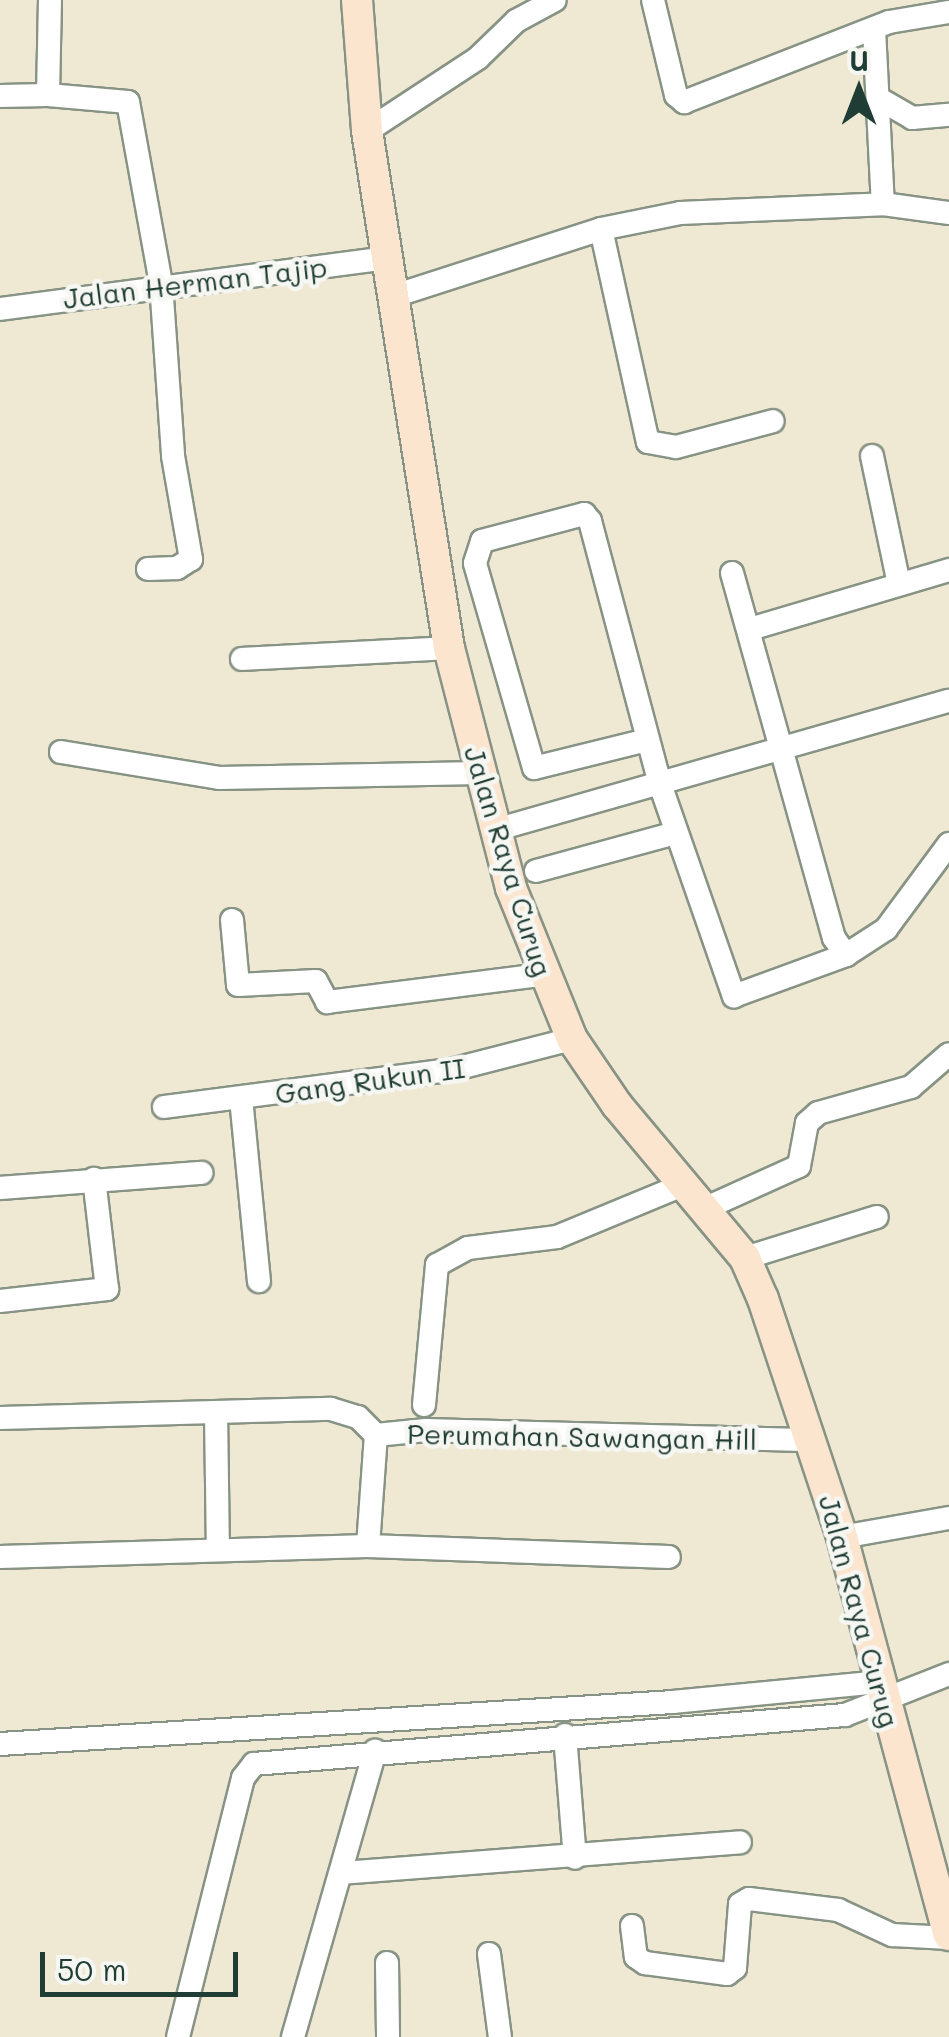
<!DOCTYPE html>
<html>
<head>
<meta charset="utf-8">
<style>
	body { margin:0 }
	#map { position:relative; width:949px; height:2037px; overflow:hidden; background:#efe9d4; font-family:Mali,sans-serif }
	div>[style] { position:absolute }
	.roads { filter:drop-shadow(2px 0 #879384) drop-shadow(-2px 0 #879384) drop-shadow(0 2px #879384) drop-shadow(0 -2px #879384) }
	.street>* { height:22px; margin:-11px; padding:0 11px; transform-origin:11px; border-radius:11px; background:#fff }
	.secondary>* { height:30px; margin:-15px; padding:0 15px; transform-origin:15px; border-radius:15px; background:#fce5cf }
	span { translate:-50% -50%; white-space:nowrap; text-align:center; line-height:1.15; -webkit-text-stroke:9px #f6f6f2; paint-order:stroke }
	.street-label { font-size:28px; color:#1f3d34 }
	.north { position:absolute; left:809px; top:40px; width:100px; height:100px; -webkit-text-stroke:8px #f6f6f2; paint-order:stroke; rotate:0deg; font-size:28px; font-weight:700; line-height:40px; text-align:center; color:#1f3d34 }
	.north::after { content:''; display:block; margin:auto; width:35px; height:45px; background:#1f3d34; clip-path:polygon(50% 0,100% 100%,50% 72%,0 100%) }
	.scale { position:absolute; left:40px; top:1952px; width:198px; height:45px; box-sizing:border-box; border:5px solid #1f3d34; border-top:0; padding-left:12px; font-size:30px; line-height:35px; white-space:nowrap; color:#1f3d34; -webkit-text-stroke:8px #f6f6f2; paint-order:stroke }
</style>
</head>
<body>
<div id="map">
	<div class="roads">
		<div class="street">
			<i style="left:653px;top:0;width:98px;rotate:76.4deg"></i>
			<i style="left:676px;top:95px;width:11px;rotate:41deg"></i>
			<i style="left:684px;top:102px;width:220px;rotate:-21.3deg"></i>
			<i style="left:889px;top:22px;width:61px;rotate:-9.5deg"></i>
			<i style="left:874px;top:29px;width:175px;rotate:87.1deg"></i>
			<i style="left:48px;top:95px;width:80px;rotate:5deg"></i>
			<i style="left:128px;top:102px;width:184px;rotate:79.7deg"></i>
			<i style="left:161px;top:283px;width:173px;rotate:86deg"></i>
			<i style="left:173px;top:456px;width:105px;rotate:80.1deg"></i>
			<i style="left:191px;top:559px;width:17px;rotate:147deg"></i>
			<i style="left:177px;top:568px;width:29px;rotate:178deg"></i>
			<i style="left:0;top:96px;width:48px;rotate:-1.2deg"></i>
			<i style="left:48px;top:95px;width:95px;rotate:-88.8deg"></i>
			<i style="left:883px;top:101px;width:34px;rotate:30deg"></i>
			<i style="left:912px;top:118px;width:37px;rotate:-5deg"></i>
			<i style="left:367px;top:131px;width:133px;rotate:-33.3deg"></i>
			<i style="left:478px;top:58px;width:53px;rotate:-44.2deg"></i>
			<i style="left:516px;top:21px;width:44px;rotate:-28.3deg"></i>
			<i style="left:601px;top:229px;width:218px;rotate:77.6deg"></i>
			<i style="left:648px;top:442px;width:28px;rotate:10deg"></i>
			<i style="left:676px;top:447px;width:100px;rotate:-15deg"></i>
			<i style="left:397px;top:295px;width:214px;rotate:-17.9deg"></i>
			<i style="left:601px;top:229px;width:81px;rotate:-11.4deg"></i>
			<i style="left:680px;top:213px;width:203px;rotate:-2.5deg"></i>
			<i style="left:883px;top:204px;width:67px;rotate:7.8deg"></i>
			<i style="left:0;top:309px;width:393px;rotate:-7.5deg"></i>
			<i style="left:872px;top:456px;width:131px;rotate:78.1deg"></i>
			<i style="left:732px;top:573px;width:379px;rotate:74.4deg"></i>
			<i style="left:834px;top:938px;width:21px;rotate:55deg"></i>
			<i style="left:846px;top:955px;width:48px;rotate:-33deg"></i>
			<i style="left:886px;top:929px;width:106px;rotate:-53.5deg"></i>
			<i style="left:750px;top:629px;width:208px;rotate:-16.5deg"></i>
			<i style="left:242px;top:659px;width:207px;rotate:-3deg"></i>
			<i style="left:647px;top:740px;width:116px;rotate:166.1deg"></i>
			<i style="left:534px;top:768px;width:213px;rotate:-106.1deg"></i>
			<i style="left:475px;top:563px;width:23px;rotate:-72deg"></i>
			<i style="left:482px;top:541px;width:106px;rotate:-14.8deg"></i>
			<i style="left:584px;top:514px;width:9px;rotate:49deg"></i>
			<i style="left:590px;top:521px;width:272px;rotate:75.1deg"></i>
			<i style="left:660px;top:784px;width:225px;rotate:70.8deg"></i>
			<i style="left:734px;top:996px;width:119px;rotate:-20.1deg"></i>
			<i style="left:61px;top:752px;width:160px;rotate:9.3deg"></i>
			<i style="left:219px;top:778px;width:261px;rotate:-1.1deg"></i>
			<i style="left:495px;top:830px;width:472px;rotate:-15.9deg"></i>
			<i style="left:536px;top:871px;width:145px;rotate:-15.2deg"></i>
			<i style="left:232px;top:920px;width:65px;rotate:84.7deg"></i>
			<i style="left:238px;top:985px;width:78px;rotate:-2.9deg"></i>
			<i style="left:316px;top:981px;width:24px;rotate:62deg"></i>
			<i style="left:327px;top:1002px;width:217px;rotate:-7.2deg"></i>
			<i style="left:241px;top:1098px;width:184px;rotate:84.4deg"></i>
			<i style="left:164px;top:1107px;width:293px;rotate:-7.4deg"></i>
			<i style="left:455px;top:1069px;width:121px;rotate:-14.4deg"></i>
			<i style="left:0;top:1188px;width:202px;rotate:-4.3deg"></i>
			<i style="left:706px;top:1208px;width:102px;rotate:-24.3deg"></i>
			<i style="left:799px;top:1166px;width:44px;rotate:-79.5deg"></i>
			<i style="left:807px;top:1123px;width:15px;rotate:-42deg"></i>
			<i style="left:818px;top:1113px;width:97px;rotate:-15.6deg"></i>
			<i style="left:911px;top:1087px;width:50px;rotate:-41deg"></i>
			<i style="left:745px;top:1258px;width:138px;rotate:-17.3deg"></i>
			<i style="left:0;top:1301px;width:108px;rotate:-6.4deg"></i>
			<i style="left:107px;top:1289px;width:111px;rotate:-96.7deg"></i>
			<i style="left:424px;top:1405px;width:141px;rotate:-84.7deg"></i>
			<i style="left:437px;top:1265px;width:35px;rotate:-29deg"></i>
			<i style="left:468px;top:1248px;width:90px;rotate:-7deg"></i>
			<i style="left:557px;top:1237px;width:139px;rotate:-22.5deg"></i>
			<i style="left:216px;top:1412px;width:135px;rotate:89.2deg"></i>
			<i style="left:0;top:1418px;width:331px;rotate:-1.6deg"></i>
			<i style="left:331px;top:1409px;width:28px;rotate:17deg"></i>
			<i style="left:358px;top:1417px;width:25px;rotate:45deg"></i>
			<i style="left:376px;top:1435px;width:50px;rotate:-5.7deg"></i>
			<i style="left:426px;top:1430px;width:387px;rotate:1.5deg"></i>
			<i style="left:842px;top:1537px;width:109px;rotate:-10.1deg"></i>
			<i style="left:368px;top:1546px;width:111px;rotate:-85.9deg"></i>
			<i style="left:0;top:1557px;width:368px;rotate:-1.7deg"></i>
			<i style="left:368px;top:1546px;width:301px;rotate:2.1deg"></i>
			<i style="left:565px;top:1735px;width:123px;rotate:85.4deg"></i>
			<i style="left:0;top:1744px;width:674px;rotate:-3.57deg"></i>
			<i style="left:673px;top:1702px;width:209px;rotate:-5.5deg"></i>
			<i style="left:341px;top:1873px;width:400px;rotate:-4.4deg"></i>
			<i style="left:632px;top:1926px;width:31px;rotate:83deg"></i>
			<i style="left:636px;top:1957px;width:11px;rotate:34deg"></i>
			<i style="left:645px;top:1963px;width:83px;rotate:7.6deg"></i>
			<i style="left:727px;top:1974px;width:10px;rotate:-37deg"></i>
			<i style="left:735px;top:1968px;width:64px;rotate:-85.5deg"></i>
			<i style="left:740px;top:1904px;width:10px;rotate:-29deg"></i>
			<i style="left:749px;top:1899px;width:90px;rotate:7deg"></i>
			<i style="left:838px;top:1910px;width:60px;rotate:24.8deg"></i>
			<i style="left:892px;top:1935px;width:57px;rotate:3deg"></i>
			<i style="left:489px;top:1954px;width:84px;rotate:82.5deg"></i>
			<i style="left:387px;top:1963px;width:74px;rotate:89.2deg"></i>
			<i style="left:178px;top:2037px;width:267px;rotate:-75.9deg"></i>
			<i style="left:243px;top:1778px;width:18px;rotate:-52deg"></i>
			<i style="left:254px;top:1764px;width:593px;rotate:-4.74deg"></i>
			<i style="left:845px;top:1715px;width:112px;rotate:-21.5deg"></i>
			<i style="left:293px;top:2037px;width:298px;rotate:-74deg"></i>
		</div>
		<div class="secondary">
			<i style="left:357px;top:0;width:131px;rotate:85.6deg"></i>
			<i style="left:367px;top:131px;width:523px;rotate:80.99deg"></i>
			<i style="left:449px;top:648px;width:248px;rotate:75.5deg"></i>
			<i style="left:511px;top:888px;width:163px;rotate:68deg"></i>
			<i style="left:572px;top:1039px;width:80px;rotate:55.7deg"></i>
			<i style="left:617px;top:1105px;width:199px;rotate:50.1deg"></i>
			<i style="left:745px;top:1258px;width:45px;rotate:66.3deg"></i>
			<i style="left:763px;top:1299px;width:251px;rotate:71.6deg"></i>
			<i style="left:842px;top:1537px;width:412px;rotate:75deg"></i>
		</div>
	</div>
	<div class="street-label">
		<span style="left:195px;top:282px;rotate:-7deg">Jalan Herman Tajip</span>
		<span style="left:509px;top:861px;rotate:73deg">Jalan Raya Curug</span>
		<span style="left:370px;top:1080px;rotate:-8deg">Gang Rukun II</span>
		<span style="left:582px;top:1436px;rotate:1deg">Perumahan Sawangan Hill</span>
		<span style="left:860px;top:1611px;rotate:75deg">Jalan Raya Curug</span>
	</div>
	<div class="north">U</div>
	<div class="scale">50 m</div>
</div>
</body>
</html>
